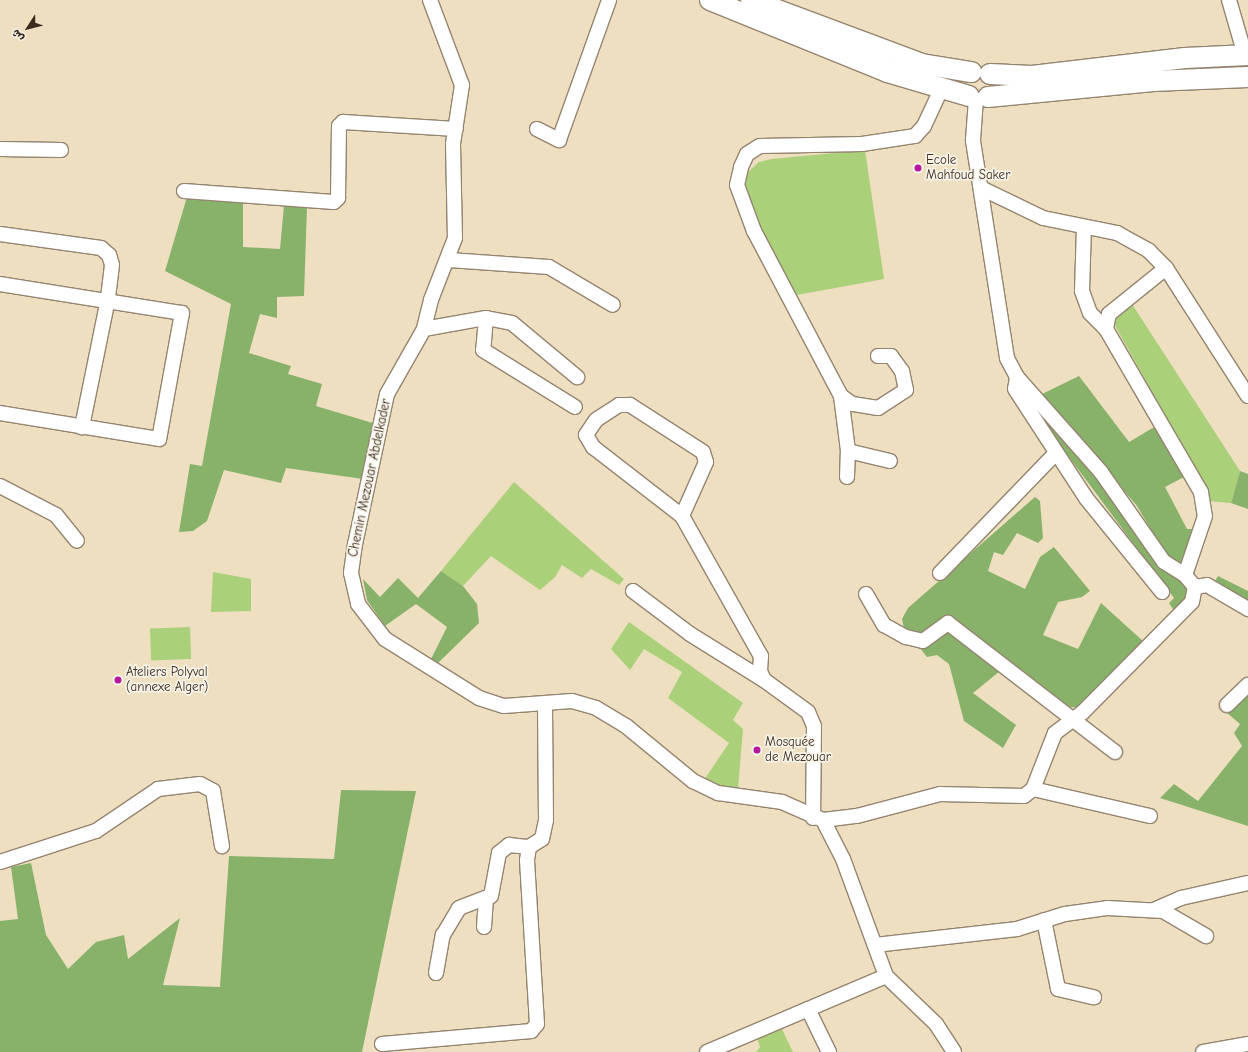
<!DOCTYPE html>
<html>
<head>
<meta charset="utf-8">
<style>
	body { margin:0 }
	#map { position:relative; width:1248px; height:1052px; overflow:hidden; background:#eedfc0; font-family:"Comic Neue","Playpen Sans Arabic",sans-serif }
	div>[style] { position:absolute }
	.green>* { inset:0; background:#abd07a; transform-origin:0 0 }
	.forest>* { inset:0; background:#88b26a }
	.roads { filter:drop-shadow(1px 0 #94846f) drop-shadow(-1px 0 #94846f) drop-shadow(0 1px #94846f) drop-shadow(0 -1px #94846f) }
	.minor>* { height:14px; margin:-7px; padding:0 7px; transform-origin:7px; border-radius:7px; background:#fff }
	.highway>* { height:20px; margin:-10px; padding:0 10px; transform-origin:10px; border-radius:10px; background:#fff }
	.dots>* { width:11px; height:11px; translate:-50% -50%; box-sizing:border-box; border:2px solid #f7f3e8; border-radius:50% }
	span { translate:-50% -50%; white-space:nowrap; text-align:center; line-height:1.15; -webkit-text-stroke:3.5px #f7f3e8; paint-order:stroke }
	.poi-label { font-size:13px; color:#3b2a1e }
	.left { translate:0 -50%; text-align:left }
	.street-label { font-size:13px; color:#3b2a1e }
	.north { position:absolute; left:8px; top:8px; width:40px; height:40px; -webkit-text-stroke:3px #f7f3e8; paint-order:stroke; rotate:234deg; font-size:11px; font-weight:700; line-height:16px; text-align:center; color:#3b2a1e }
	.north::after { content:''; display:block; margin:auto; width:14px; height:18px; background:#3b2a1e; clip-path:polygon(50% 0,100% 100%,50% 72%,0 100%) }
</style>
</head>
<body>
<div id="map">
	<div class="green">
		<i style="clip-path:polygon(865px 150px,884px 279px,797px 295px,757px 224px,743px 187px,748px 172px,759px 162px,772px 159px)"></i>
		<i style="clip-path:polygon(1132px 304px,1240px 471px,1231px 503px,1209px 501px,1206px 489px,1113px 322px)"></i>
		<i style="clip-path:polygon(514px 482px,624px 579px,619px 585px,591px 569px,582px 578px,562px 565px,555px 577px,540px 590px,491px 556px,463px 586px,441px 571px)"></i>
		<i style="clip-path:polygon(213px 572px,251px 579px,251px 611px,211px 612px)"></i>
		<i style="clip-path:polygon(629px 622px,743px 703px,733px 720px,743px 729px,738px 789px,720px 788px,704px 780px,729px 743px,668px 698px,682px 672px,644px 649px,630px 670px,611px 649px)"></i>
		<i style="left:190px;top:627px;width:32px;height:40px;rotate:88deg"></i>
		<i style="clip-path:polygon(779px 1023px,793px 1052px,756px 1052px,760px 1047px,756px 1034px)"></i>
	</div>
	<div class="forest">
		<i style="clip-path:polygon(187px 197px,243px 202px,243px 247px,280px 249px,284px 205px,307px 206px,304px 296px,277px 297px,277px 318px,260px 314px,249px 353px,291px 366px,288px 374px,322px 384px,316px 406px,376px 424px,363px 479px,286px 468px,281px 483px,224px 470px,207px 521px,193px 531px,179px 532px,190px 464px,202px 466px,231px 304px,165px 271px)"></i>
		<i style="clip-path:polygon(1079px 376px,1129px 442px,1156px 426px,1186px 476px,1165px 487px,1187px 529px,1196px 529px,1183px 568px,1167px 557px,1137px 506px,1042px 394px)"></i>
		<i style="clip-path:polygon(1032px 400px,1096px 472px,1185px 585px,1190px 592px,1175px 612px,1169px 603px,1174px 598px,1028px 402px)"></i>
		<i style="clip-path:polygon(1240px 471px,1248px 474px,1248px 509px,1231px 503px)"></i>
		<i style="clip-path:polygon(1035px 497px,1040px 501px,1043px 538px,1038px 543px,1017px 533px,1003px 555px,994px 552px,988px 571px,1025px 589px,1040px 557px,1054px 547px,1090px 591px,1082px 597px,1058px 602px,1043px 635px,1078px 649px,1101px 603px,1144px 642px,1083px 708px,1070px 707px,1011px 662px,973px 693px,1016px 725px,1003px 748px,964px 721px,949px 664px,937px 655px,927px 657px,904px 628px,902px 619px,908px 608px)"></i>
		<i style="clip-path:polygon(441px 571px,463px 586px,477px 604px,479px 623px,438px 663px,431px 659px,447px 627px,416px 604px,385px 626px,367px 600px,363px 579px,380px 597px,398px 578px,418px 598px)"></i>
		<i style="clip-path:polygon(1218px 576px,1248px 591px,1248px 606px,1212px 586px)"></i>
		<i style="clip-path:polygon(1248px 695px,1248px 826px,1160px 798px,1174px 784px,1198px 801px,1242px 746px,1234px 733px,1240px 724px,1226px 712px)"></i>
		<i style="clip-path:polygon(341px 790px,416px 791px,362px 1052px,0 1052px,0 921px,18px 919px,11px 867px,31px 863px,46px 935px,68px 969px,96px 942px,124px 935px,128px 959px,180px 918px,163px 985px,220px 987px,229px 856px,334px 859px)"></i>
	</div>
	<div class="roads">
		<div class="minor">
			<i style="left:430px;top:0;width:91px;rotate:69.4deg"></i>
			<i style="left:462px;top:85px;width:60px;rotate:98.7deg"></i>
			<i style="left:453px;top:144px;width:94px;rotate:88.8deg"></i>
			<i style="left:455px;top:238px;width:66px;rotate:111.2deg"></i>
			<i style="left:431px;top:300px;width:30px;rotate:104deg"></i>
			<i style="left:424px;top:329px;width:75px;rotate:119.6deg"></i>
			<i style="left:387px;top:394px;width:153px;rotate:102deg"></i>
			<i style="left:355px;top:544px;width:29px;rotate:98deg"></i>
			<i style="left:351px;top:573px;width:32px;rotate:77deg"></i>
			<i style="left:358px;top:604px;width:44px;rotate:52.4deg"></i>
			<i style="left:385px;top:639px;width:111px;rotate:32.1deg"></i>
			<i style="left:479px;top:698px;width:26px;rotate:18deg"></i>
			<i style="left:504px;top:706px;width:68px;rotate:-4.2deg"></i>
			<i style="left:572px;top:701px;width:25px;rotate:16deg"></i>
			<i style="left:596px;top:708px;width:35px;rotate:31deg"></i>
			<i style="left:626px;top:726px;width:87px;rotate:39.4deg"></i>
			<i style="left:693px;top:781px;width:28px;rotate:26deg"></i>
			<i style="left:718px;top:793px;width:65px;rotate:8deg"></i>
			<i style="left:782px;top:802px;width:45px;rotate:23.7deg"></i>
			<i style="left:823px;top:820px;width:44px;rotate:62.9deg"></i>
			<i style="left:843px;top:859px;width:125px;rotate:69.8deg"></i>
			<i style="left:886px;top:976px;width:69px;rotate:43.8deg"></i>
			<i style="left:936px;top:1024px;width:33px;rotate:57deg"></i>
			<i style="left:1229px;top:0;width:57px;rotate:73.8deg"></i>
			<i style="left:537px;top:129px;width:25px;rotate:27deg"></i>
			<i style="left:559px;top:140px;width:149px;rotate:-70.3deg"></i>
			<i style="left:0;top:149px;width:61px;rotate:0.9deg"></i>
			<i style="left:981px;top:188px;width:69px;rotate:25.8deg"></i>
			<i style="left:1043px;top:218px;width:76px;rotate:11.5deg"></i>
			<i style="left:1117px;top:233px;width:37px;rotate:29deg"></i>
			<i style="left:1149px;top:251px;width:24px;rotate:45deg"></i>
			<i style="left:1166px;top:268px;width:152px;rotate:57.4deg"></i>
			<i style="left:184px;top:191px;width:150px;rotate:4.2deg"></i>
			<i style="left:334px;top:202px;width:6px;rotate:-45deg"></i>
			<i style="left:338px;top:198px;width:72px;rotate:-89.2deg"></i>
			<i style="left:339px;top:126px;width:6px;rotate:-45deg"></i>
			<i style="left:343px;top:122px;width:113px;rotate:3.5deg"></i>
			<i style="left:1084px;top:227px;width:64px;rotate:91.8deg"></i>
			<i style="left:1082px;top:291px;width:23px;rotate:70deg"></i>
			<i style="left:1090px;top:313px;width:23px;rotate:45deg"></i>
			<i style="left:1106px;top:329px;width:189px;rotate:59.8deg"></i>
			<i style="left:1201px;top:492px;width:24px;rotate:81deg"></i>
			<i style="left:1205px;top:516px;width:62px;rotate:108.7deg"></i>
			<i style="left:0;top:234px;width:102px;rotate:7.9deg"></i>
			<i style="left:101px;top:248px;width:11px;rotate:41deg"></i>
			<i style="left:109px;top:255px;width:10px;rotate:73deg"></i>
			<i style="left:112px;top:265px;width:34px;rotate:97deg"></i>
			<i style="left:108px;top:299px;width:131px;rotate:101.5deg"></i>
			<i style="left:449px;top:260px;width:100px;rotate:4deg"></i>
			<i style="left:549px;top:267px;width:74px;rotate:30.7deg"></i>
			<i style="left:0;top:284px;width:184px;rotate:9.1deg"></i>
			<i style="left:182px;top:313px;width:128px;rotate:100.3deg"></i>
			<i style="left:159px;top:439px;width:161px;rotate:-170.7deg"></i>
			<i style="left:486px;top:318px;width:32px;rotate:95deg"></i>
			<i style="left:483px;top:350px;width:108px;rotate:31.8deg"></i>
			<i style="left:424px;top:329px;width:63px;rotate:-10.1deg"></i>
			<i style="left:486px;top:318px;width:26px;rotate:11deg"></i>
			<i style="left:512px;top:323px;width:85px;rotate:39.7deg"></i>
			<i style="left:1106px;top:329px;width:15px;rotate:-79deg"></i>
			<i style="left:1109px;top:314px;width:73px;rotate:-38.9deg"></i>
			<i style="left:878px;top:356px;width:13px"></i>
			<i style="left:891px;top:356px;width:19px;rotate:54deg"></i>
			<i style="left:902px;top:371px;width:19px;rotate:78deg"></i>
			<i style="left:906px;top:390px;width:33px;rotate:147deg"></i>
			<i style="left:878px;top:408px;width:26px;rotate:-171deg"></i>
			<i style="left:852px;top:404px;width:14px;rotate:-144deg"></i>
			<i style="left:841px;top:396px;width:187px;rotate:-117.8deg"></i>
			<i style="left:754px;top:231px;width:49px;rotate:-110.3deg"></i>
			<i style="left:737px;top:185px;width:18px;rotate:-77deg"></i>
			<i style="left:741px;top:167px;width:14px;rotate:-65deg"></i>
			<i style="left:747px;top:154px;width:15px;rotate:-32deg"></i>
			<i style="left:760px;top:146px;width:102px;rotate:-1.1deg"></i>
			<i style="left:862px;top:144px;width:54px;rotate:-8.6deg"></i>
			<i style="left:915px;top:136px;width:13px;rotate:-48deg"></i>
			<i style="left:924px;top:126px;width:40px;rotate:-65deg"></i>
			<i style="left:1017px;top:377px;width:12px;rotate:99deg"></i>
			<i style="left:1015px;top:389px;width:130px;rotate:56.9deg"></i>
			<i style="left:1086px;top:498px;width:121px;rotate:51deg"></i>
			<i style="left:841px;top:396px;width:55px;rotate:82.7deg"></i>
			<i style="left:848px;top:451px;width:43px;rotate:13.4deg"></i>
			<i style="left:847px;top:477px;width:26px;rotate:-88deg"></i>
			<i style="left:0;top:486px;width:63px;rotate:27.4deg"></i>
			<i style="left:56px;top:515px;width:33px;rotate:51deg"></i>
			<i style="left:682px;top:516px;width:59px;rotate:-66deg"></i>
			<i style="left:706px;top:462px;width:10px;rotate:-107deg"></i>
			<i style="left:703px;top:452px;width:87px;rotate:-147.2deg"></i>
			<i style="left:630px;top:405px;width:11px;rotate:180deg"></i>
			<i style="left:619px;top:405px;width:27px;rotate:147deg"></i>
			<i style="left:596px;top:420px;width:18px;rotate:124deg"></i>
			<i style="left:586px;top:435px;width:14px;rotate:60deg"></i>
			<i style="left:593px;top:447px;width:113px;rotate:37.8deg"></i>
			<i style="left:682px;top:516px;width:161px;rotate:60.6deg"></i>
			<i style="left:761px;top:656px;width:15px;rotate:94deg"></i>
			<i style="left:760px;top:671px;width:10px;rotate:66deg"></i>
			<i style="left:764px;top:680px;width:54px;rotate:36deg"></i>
			<i style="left:808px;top:712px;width:15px;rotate:67deg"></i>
			<i style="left:814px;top:726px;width:92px;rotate:90.6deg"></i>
			<i style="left:940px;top:573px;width:167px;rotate:-46deg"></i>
			<i style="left:1195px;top:587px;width:12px;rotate:-9deg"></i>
			<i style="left:1207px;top:585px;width:48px;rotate:30.3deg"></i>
			<i style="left:633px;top:591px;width:71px;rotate:37deg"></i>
			<i style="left:690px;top:634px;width:87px;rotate:31.9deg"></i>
			<i style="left:866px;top:594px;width:36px;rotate:60deg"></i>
			<i style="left:884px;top:625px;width:25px;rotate:29deg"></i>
			<i style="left:906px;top:637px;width:17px;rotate:13deg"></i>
			<i style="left:923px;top:641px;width:31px;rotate:-36deg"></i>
			<i style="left:948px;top:623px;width:211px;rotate:37.7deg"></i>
			<i style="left:1227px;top:705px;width:29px;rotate:-44deg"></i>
			<i style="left:1033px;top:789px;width:120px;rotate:13deg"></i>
			<i style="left:823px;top:820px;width:34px;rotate:-7deg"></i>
			<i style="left:857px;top:816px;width:86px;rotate:-14.8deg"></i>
			<i style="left:940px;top:794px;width:84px;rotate:1.4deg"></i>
			<i style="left:1024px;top:796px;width:11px;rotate:-38deg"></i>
			<i style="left:1033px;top:789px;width:60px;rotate:-68.6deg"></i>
			<i style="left:1055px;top:733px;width:34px;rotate:-37deg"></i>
			<i style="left:1082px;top:713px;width:156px;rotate:-45.3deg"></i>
			<i style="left:1192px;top:602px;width:15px;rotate:-79deg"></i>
			<i style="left:1195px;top:587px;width:16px;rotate:-130deg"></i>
			<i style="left:1185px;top:575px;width:25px;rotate:-148deg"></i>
			<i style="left:1164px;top:562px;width:110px;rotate:-125deg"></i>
			<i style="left:1101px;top:472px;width:127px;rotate:-131.5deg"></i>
			<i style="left:1017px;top:377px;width:21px;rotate:-118deg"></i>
			<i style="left:1007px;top:358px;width:221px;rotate:-98.9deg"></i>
			<i style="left:973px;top:140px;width:41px;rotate:-85.8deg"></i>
			<i style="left:0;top:862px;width:101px;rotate:-17.9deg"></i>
			<i style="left:96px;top:831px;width:75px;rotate:-34.1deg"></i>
			<i style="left:158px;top:789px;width:42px;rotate:-6.8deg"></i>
			<i style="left:200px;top:784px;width:15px;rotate:28deg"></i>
			<i style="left:213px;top:791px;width:56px;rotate:80.7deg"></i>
			<i style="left:1154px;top:910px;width:30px;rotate:-24deg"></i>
			<i style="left:1181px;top:898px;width:69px;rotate:-12.6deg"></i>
			<i style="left:1044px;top:920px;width:70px;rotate:78.5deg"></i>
			<i style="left:1058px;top:989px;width:37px;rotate:13deg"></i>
			<i style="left:484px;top:927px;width:27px;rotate:-86deg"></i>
			<i style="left:875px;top:945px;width:143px;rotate:-6.4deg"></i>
			<i style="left:1017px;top:929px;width:50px;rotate:-17.4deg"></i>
			<i style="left:1065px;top:914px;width:42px;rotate:-8.1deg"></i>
			<i style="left:1107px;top:908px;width:56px;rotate:3.1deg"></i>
			<i style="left:1163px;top:911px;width:50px;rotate:30.2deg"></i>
			<i style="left:436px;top:973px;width:39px;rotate:-80deg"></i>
			<i style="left:443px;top:935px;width:31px;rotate:-59deg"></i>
			<i style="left:459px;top:908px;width:34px;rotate:-21deg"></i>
			<i style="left:491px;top:896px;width:44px;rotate:-79.5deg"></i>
			<i style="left:499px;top:853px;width:13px;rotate:-39deg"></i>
			<i style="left:509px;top:845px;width:20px;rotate:6deg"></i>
			<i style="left:808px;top:1009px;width:48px;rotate:64deg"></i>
			<i style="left:382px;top:1044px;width:150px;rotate:-5deg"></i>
			<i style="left:531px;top:1031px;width:9px;rotate:-49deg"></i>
			<i style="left:537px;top:1024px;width:164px;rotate:-93.5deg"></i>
			<i style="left:527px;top:860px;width:13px;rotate:-81deg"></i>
			<i style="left:529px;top:847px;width:15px;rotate:-32deg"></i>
			<i style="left:542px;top:839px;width:19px;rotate:-78deg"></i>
			<i style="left:546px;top:820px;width:116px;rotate:-90.5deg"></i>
			<i style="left:707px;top:1052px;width:194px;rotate:-23deg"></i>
			<i style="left:1203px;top:1052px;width:46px;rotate:-10.1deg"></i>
		</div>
		<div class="highway">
			<i style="left:710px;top:0;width:191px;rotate:22.1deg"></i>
			<i style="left:887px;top:72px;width:85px;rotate:16.3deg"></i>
			<i style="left:751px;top:0;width:183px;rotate:20.5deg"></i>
			<i style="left:922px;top:64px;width:50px;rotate:9.3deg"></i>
			<i style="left:990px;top:74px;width:42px;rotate:2.7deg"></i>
			<i style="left:1032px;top:76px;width:154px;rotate:-6.7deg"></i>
			<i style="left:1185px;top:58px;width:63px;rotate:-2.7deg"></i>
			<i style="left:988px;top:97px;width:166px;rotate:-5.5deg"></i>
			<i style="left:1153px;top:81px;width:95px;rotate:-2.4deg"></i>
		</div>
	</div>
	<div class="dots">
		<i style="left:918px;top:168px;background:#b5179e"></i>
		<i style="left:118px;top:680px;background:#b5179e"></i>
		<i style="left:757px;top:750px;background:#b5179e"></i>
	</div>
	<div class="poi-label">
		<span class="left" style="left:926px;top:168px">Ecole<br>Mahfoud Saker</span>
		<span class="left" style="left:126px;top:680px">Ateliers Polyval<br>(annexe Alger)</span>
		<span class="left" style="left:765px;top:750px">Mosquée<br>de Mezouar</span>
	</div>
	<div class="street-label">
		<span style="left:370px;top:478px;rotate:-78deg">Chemin Mezouar Abdelkader</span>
	</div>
	<div class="north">ش</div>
</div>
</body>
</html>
